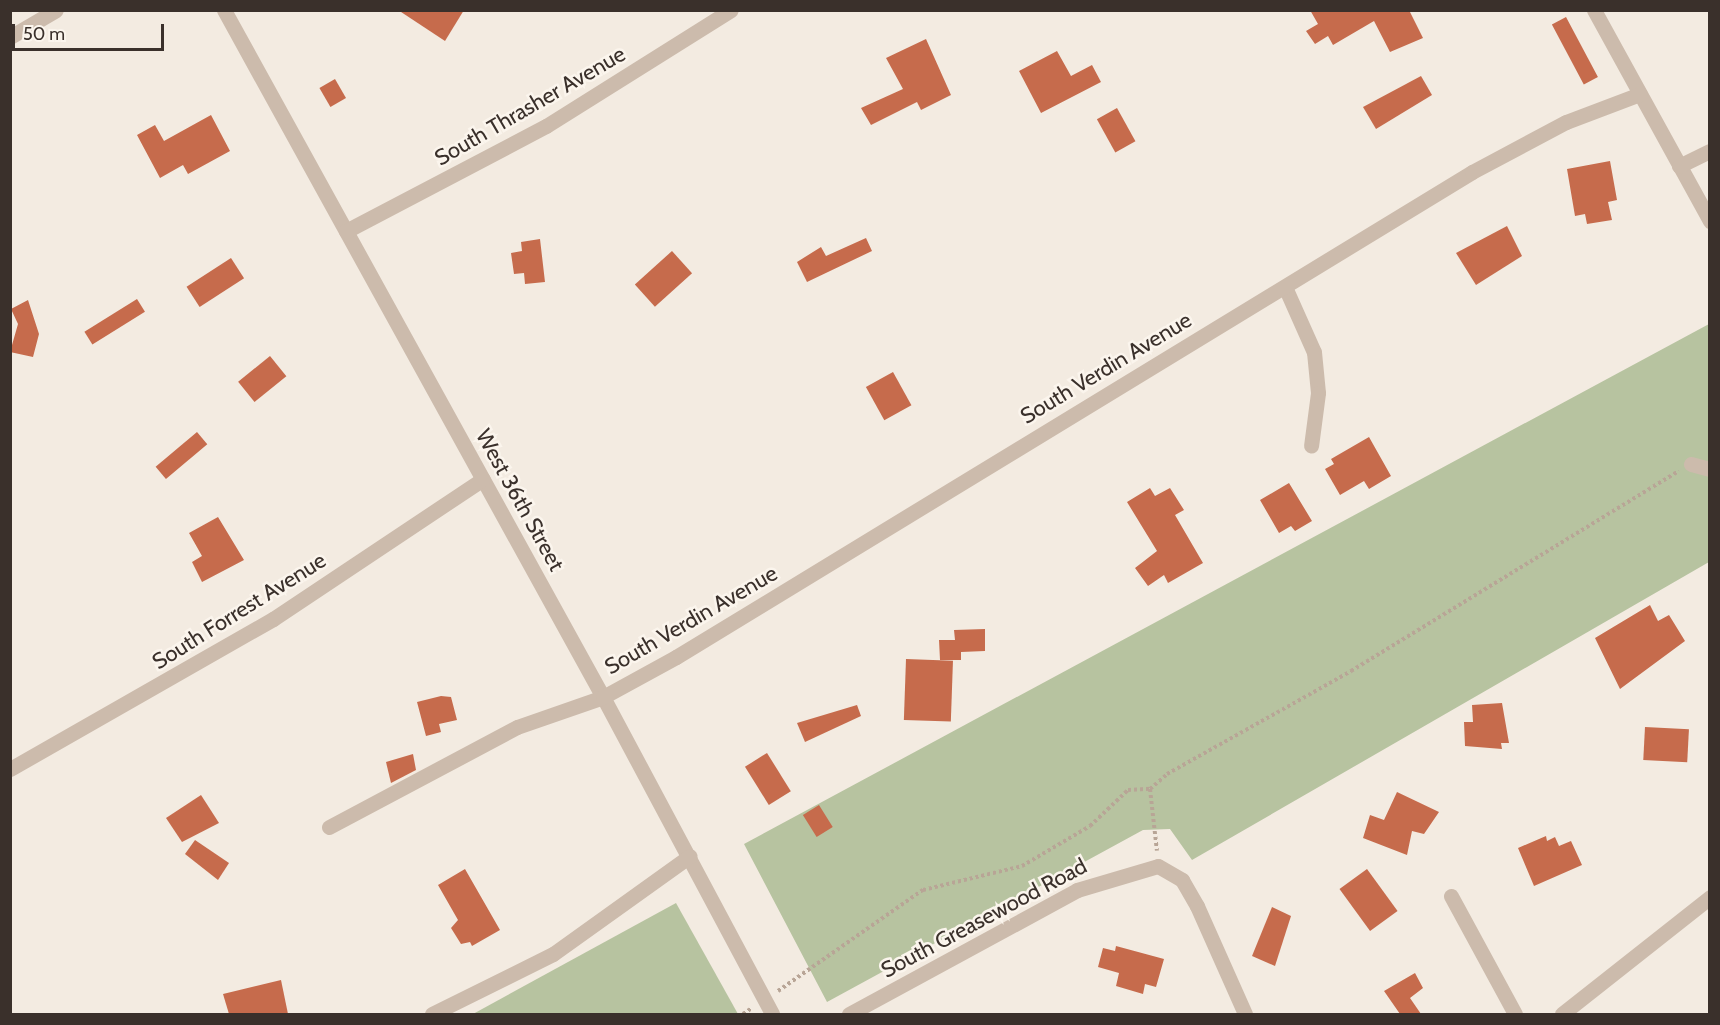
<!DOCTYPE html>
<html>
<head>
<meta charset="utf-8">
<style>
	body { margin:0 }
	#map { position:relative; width:1720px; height:1025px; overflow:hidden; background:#f3ebe1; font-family:Cabin,sans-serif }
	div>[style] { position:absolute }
	.green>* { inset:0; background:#b7c3a0 }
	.building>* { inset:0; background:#c66b4c; transform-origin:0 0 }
	.path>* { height:4px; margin-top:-2px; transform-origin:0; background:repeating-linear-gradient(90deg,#b8a596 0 3px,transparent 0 6px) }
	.minor>* { height:15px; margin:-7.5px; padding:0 7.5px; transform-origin:7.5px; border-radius:7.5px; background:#ccbbac }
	span { translate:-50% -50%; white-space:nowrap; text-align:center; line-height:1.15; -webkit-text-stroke:5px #fbf5ed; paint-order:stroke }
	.street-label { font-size:22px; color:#3a302b }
	.frame { position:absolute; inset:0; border:12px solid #3a302b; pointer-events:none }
	.scale { position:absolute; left:12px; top:24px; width:152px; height:27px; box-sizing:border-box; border:3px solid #3a302b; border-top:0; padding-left:8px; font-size:18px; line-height:21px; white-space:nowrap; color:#3a302b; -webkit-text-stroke:4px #fbf5ed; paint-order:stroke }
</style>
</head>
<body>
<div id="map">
	<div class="green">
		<i style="clip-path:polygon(1709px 324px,1709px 562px,1192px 860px,1170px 829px,1143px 830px,827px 1002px,744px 844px)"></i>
		<i style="clip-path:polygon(676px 903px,738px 1014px,473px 1014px)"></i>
	</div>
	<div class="building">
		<i style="clip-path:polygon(398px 10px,464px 10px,445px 41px)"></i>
		<i style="clip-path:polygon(1310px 10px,1409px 10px,1423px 38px,1390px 52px,1374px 21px,1333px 45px,1328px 36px,1315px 44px,1306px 31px,1318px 24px)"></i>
		<i style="left:1566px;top:17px;width:68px;height:16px;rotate:62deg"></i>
		<i style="clip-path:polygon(926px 39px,951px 95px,921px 110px,917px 102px,871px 125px,861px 108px,903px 89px,886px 58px)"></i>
		<i style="clip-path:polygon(1057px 51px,1071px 76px,1092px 65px,1101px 82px,1041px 113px,1019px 71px)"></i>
		<i style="clip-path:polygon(1421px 76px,1432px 95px,1376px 129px,1363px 107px)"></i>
		<i style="left:335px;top:79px;width:22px;height:18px;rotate:60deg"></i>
		<i style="left:1117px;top:108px;width:38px;height:23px;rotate:61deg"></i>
		<i style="clip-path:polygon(211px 115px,230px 151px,188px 174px,183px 165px,160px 178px,137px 135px,155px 125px,164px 141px)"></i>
		<i style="clip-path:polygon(1610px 161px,1617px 200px,1608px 202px,1612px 220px,1587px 224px,1585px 214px,1575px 216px,1567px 169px)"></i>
		<i style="clip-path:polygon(1507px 226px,1522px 256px,1476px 285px,1456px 253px)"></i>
		<i style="clip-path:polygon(866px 238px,872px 251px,807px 282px,797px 262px,821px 247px,826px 256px)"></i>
		<i style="clip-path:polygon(540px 239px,545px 282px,525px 284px,524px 273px,514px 274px,511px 253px,522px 251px,521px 242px)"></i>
		<i style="left:672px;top:251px;width:30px;height:50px;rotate:48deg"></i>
		<i style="left:231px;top:258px;width:24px;height:53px;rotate:57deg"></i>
		<i style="left:137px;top:299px;width:15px;height:62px;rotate:58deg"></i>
		<i style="clip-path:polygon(28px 300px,39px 334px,33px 357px,10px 352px,18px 324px,11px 309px)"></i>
		<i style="left:270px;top:356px;width:26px;height:41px;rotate:51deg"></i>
		<i style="left:893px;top:372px;width:38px;height:31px;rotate:61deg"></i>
		<i style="left:197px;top:432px;width:16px;height:54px;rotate:50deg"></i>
		<i style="clip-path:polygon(1369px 437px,1391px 476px,1369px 489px,1364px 481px,1340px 495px,1325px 469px,1334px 464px,1331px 459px)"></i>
		<i style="clip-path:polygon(1289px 483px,1312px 521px,1295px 531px,1291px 526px,1279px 533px,1260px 500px)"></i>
		<i style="clip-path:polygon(1150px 488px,1155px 496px,1170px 488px,1184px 510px,1175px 515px,1203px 563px,1168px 583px,1164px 575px,1148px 586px,1135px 568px,1157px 551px,1127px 502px)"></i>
		<i style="clip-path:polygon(218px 517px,244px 560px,202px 582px,192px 562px,202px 556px,189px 533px)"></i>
		<i style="clip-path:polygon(1650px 605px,1658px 621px,1669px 615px,1685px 641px,1620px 689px,1595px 638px)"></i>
		<i style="clip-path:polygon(985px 629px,985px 651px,961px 652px,961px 660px,940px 660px,939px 640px,955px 640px,954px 630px)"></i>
		<i style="left:906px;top:659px;width:47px;height:61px;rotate:2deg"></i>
		<i style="clip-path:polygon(441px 696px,451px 697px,457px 720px,439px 724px,441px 732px,426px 736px,417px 702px)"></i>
		<i style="clip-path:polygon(1502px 703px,1509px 743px,1501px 743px,1502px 749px,1465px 746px,1464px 722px,1473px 722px,1472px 705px)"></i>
		<i style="clip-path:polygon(857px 705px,861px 716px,805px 742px,797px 723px)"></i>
		<i style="left:1645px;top:727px;width:44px;height:33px;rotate:3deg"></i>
		<i style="left:767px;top:753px;width:45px;height:26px;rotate:58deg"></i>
		<i style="clip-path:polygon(413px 754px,416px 770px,391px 783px,386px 762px)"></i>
		<i style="clip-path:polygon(1397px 792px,1439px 812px,1424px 834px,1412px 831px,1407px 855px,1363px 838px,1370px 815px,1384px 820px)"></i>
		<i style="clip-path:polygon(201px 795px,219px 823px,182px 842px,166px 818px)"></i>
		<i style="left:819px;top:805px;width:26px;height:19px;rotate:58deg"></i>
		<i style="clip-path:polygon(1546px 836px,1547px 841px,1555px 837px,1559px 846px,1571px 841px,1582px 865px,1534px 886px,1518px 848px)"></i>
		<i style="clip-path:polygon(195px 840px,229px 863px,218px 880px,185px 854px)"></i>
		<i style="clip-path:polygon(465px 869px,500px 930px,472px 946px,470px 942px,461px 944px,451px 928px,458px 920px,438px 885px)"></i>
		<i style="left:1367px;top:869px;width:52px;height:34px;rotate:54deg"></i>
		<i style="clip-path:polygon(1272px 907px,1291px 916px,1275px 966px,1252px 956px)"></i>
		<i style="clip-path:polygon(1116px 946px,1164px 959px,1156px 987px,1145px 984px,1143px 994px,1116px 986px,1119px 973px,1098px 967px,1103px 948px,1115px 951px)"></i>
		<i style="clip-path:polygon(1415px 973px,1423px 988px,1410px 998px,1421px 1014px,1400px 1014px,1384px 991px)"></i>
		<i style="clip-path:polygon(281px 980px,288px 1014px,229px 1014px,223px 994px)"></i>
	</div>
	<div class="path">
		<i style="left:1150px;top:789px;width:62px;rotate:83.6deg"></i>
		<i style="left:778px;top:991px;width:177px;rotate:-34.9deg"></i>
		<i style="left:923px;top:890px;width:102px;rotate:-13.6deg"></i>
		<i style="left:1022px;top:866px;width:79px;rotate:-30.5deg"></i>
		<i style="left:1090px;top:826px;width:52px;rotate:-43.5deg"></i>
		<i style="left:1128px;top:790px;width:22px;rotate:-3deg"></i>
		<i style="left:1150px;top:789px;width:23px;rotate:-41deg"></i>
		<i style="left:1167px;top:774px;width:211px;rotate:-29.2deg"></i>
		<i style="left:1351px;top:671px;width:384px;rotate:-31.4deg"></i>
		<i style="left:743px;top:1014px;width:11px;rotate:-34deg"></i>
	</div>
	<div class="minor">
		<i style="left:224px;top:10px;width:785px;rotate:61.12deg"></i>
		<i style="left:603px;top:697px;width:359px;rotate:61.9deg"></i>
		<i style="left:1594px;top:10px;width:241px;rotate:61.2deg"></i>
		<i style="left:10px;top:37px;width:53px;rotate:-30.4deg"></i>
		<i style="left:1679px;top:166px;width:34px;rotate:-26deg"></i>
		<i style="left:346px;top:231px;width:226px;rotate:-27.7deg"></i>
		<i style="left:546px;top:126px;width:218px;rotate:-32.1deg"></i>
		<i style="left:1285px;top:287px;width:71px;rotate:66deg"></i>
		<i style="left:1314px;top:352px;width:41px;rotate:84.4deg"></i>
		<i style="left:1318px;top:393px;width:53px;rotate:97.5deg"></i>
		<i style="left:1691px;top:464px;width:20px;rotate:15deg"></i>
		<i style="left:10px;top:769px;width:303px;rotate:-29.7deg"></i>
		<i style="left:273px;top:619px;width:252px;rotate:-33.7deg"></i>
		<i style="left:329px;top:827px;width:213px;rotate:-28deg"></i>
		<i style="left:517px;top:727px;width:91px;rotate:-19.2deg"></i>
		<i style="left:603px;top:697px;width:83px;rotate:-28.7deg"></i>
		<i style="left:676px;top:657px;width:932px;rotate:-31.35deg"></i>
		<i style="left:1472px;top:172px;width:106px;rotate:-28deg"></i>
		<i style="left:1566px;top:122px;width:79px;rotate:-20.7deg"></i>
		<i style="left:1451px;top:896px;width:134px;rotate:61.5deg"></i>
		<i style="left:432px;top:1014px;width:135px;rotate:-26.4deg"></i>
		<i style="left:553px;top:954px;width:168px;rotate:-35.6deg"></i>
		<i style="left:849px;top:1014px;width:260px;rotate:-28.5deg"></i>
		<i style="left:1077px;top:890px;width:84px;rotate:-16.5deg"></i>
		<i style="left:1158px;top:866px;width:28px;rotate:30deg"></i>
		<i style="left:1182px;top:880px;width:30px;rotate:60deg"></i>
		<i style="left:1197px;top:906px;width:118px;rotate:66deg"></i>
		<i style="left:1562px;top:1014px;width:189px;rotate:-38.3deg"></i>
	</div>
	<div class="street-label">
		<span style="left:530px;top:106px;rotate:-30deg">South Thrasher Avenue</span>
		<span style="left:1106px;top:368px;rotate:-31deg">South Verdin Avenue</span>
		<span style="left:520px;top:500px;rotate:61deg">West 36th Street</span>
		<span style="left:239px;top:611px;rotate:-32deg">South Forrest Avenue</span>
		<span style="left:691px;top:620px;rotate:-30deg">South Verdin Avenue</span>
		<span style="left:984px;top:918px;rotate:-28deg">South Greasewood Road</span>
	</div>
	<div class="frame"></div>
	<div class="scale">50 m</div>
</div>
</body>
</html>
